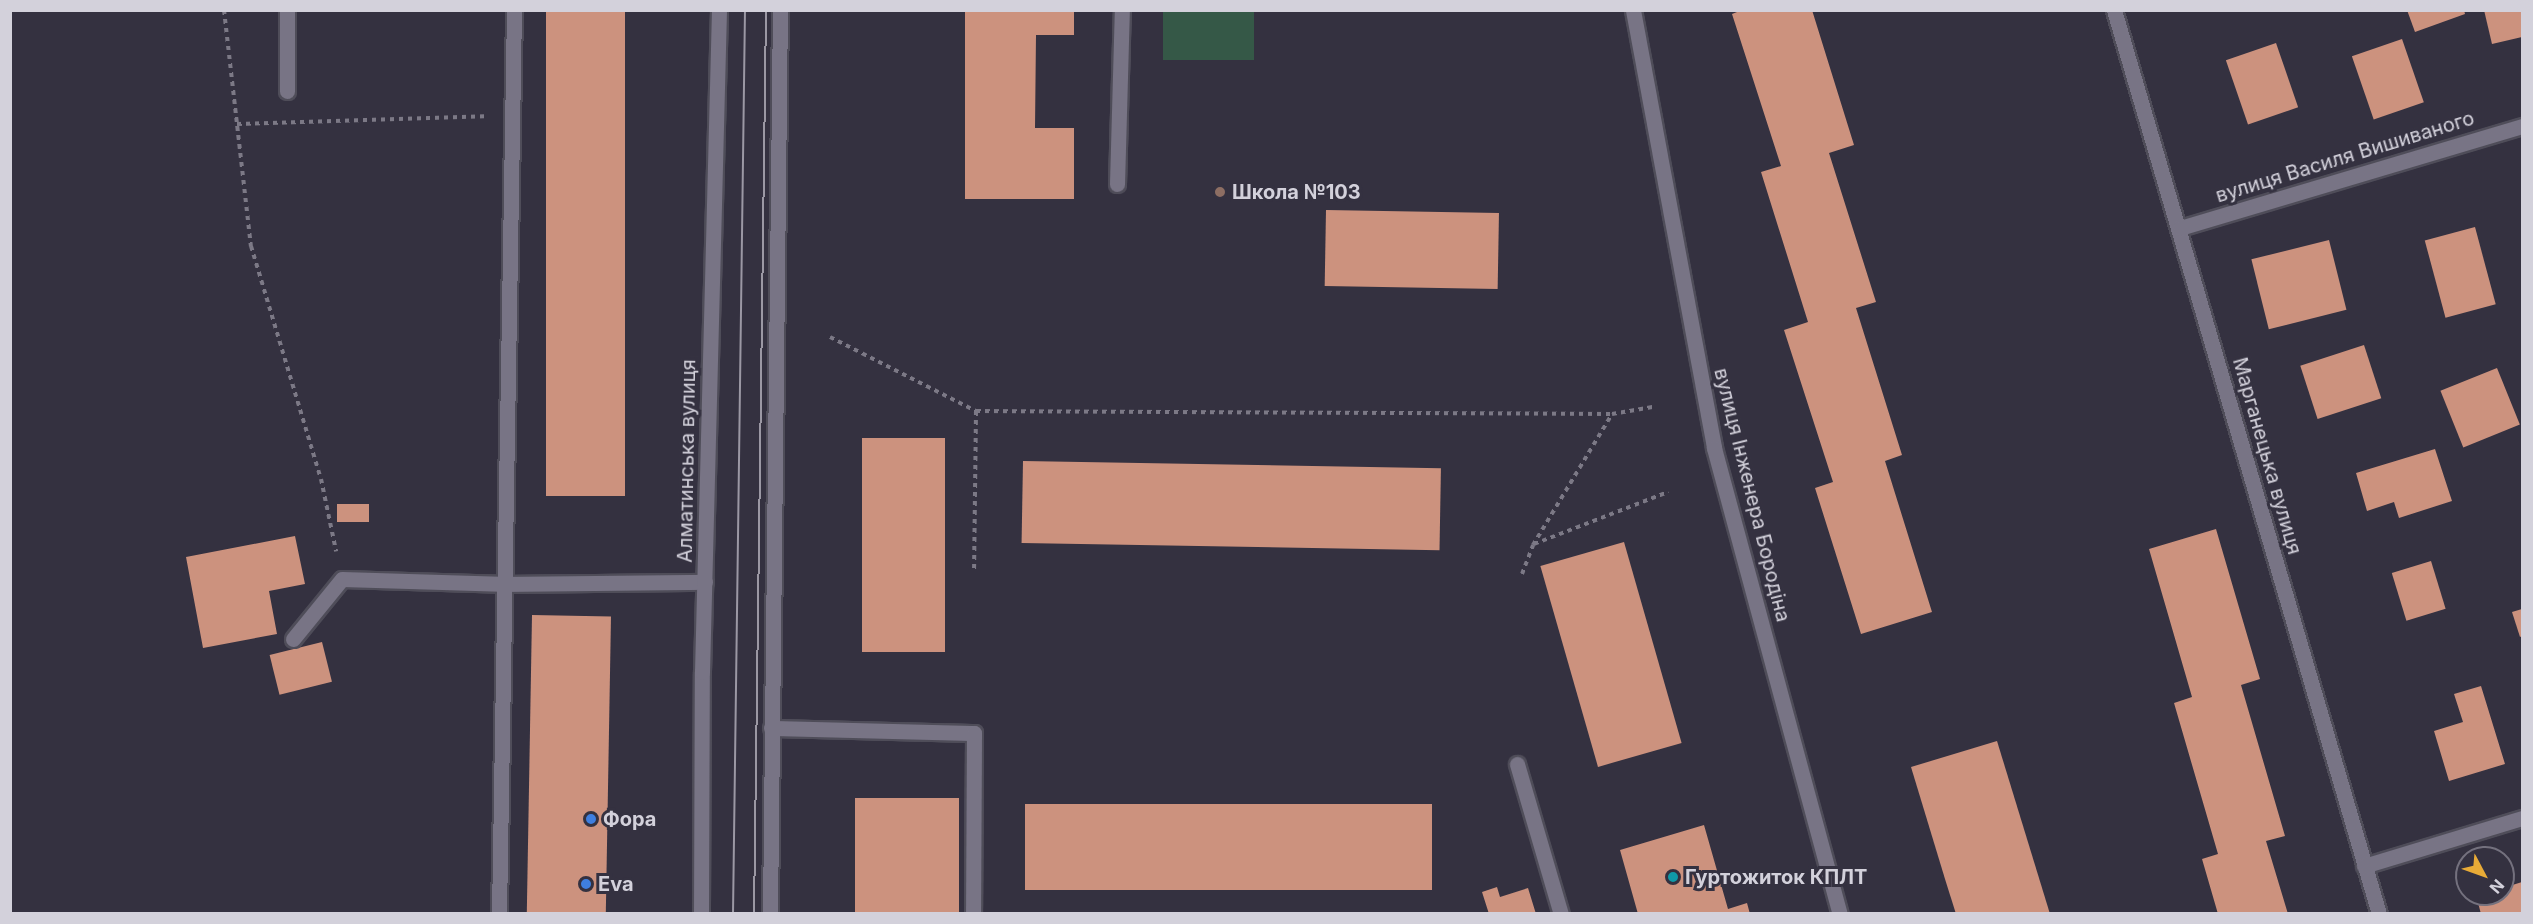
<!DOCTYPE html>
<html>
<head>
<meta charset="utf-8">
<style>
	body { margin:0 }
	#map { position:relative; width:2533px; height:924px; overflow:hidden; background:#343140; font-family:Inter,sans-serif }
	div>[style] { position:absolute }
	.green>* { inset:0; background:#355847; transform-origin:0 0 }
	.building>* { inset:0; background:#cc927e; transform-origin:0 0 }
	.path>* { height:4px; margin-top:-2px; transform-origin:0; background:repeating-linear-gradient(90deg,#7c7986 0 4.5px,transparent 0 9px) }
	.roads { filter:drop-shadow(2px 0 #4f4d59) drop-shadow(-2px 0 #4f4d59) drop-shadow(0 2px #4f4d59) drop-shadow(0 -2px #4f4d59) }
	.lane>* { height:15px; margin:-7.5px; padding:0 7.5px; transform-origin:7.5px; border-radius:7.5px; background:#787485 }
	.street>* { height:15px; margin:-7.5px; padding:0 7.5px; transform-origin:7.5px; border-radius:7.5px; background:#787485 }
	.secondary>* { height:15px; margin:-7.5px; padding:0 7.5px; transform-origin:7.5px; border-radius:7.5px; background:#787485 }
	.tram>* { height:1.5px; margin:-0.75px; padding:0 0.75px; transform-origin:0.75px; border-radius:0.75px; background:#9b98a4 }
	.dots>* { width:16px; height:16px; translate:-50% -50%; box-sizing:border-box; border:3px solid #343140; border-radius:50% }
	span { translate:-50% -50%; white-space:nowrap; text-align:center; line-height:1.15; -webkit-text-stroke:6px #343140; paint-order:stroke }
	.street-label { font-size:20px; color:#d3d1db }
	.poi-label { font-size:20px; color:#d3d1db; font-weight:700 }
	.left { translate:0 -50%; text-align:left }
	.frame { position:absolute; inset:0; border:12px solid #d3d1db; pointer-events:none }
	.north { position:absolute; left:2455px; top:846px; width:60px; height:60px; box-sizing:border-box; background:#343140; border:2px solid #74717e; border-radius:50%; rotate:131deg; font-size:16px; font-weight:700; line-height:24px; text-align:center; color:#d3d1db }
	.north::after { content:''; display:block; margin:auto; width:21px; height:27px; background:#e8ab37; clip-path:polygon(50% 0,100% 100%,50% 72%,0 100%) }
</style>
</head>
<body>
<div id="map">
	<div class="green">
		<i style="left:1163px;top:11px;width:91px;height:49px"></i>
	</div>
	<div class="building">
		<i style="left:546px;top:10px;width:79px;height:486px"></i>
		<i style="clip-path:polygon(965px 10px,1074px 10px,1074px 35px,1036px 35px,1035px 128px,1074px 128px,1074px 199px,965px 199px)"></i>
		<i style="clip-path:polygon(1742px 10px,1812px 10px,1854px 145px,1829px 153px,1876px 302px,1856px 308px,1902px 455px,1885px 461px,1932px 612px,1861px 634px,1815px 488px,1833px 482px,1784px 330px,1808px 322px,1761px 172px,1781px 166px,1732px 14px)"></i>
		<i style="clip-path:polygon(2407px 10px,2464px 10px,2465px 14px,2415px 32px)"></i>
		<i style="clip-path:polygon(2484px 10px,2522px 10px,2522px 37px,2492px 44px)"></i>
		<i style="left:2402px;top:39px;width:67px;height:53px;rotate:71deg"></i>
		<i style="left:2276px;top:43px;width:68px;height:53px;rotate:71deg"></i>
		<i style="left:1326px;top:210px;width:173px;height:76px;rotate:1deg"></i>
		<i style="left:2475px;top:227px;width:80px;height:52px;rotate:75deg"></i>
		<i style="left:2329px;top:240px;width:72px;height:80px;rotate:76deg"></i>
		<i style="left:2364px;top:345px;width:56px;height:67px;rotate:72deg"></i>
		<i style="left:2497px;top:368px;width:61px;height:61px;rotate:68deg"></i>
		<i style="left:862px;top:438px;width:83px;height:214px"></i>
		<i style="clip-path:polygon(2435px 449px,2452px 501px,2399px 518px,2394px 502px,2367px 511px,2356px 473px)"></i>
		<i style="left:1023px;top:461px;width:418px;height:82px;rotate:1deg"></i>
		<i style="left:337px;top:504px;width:32px;height:18px"></i>
		<i style="clip-path:polygon(2216px 529px,2260px 679px,2241px 685px,2285px 836px,2266px 841px,2288px 914px,2218px 914px,2202px 859px,2218px 854px,2174px 703px,2192px 697px,2149px 549px)"></i>
		<i style="clip-path:polygon(295px 536px,305px 584px,269px 591px,277px 634px,203px 648px,186px 557px)"></i>
		<i style="left:1624px;top:542px;width:209px;height:87px;rotate:74deg"></i>
		<i style="left:2431px;top:561px;width:50px;height:41px;rotate:73deg"></i>
		<i style="clip-path:polygon(2522px 609px,2522px 636px,2520px 637px,2512px 612px)"></i>
		<i style="left:532px;top:615px;width:79px;height:299px;rotate:1deg"></i>
		<i style="left:322px;top:642px;width:41px;height:54px;rotate:76deg"></i>
		<i style="clip-path:polygon(2481px 686px,2505px 764px,2449px 781px,2434px 731px,2463px 722px,2454px 694px)"></i>
		<i style="clip-path:polygon(1997px 741px,2050px 914px,1956px 914px,1945px 879px,1911px 767px)"></i>
		<i style="left:855px;top:798px;width:104px;height:116px"></i>
		<i style="left:1025px;top:804px;width:407px;height:86px"></i>
		<i style="clip-path:polygon(1704px 825px,1728px 909px,1747px 903px,1750px 914px,1638px 914px,1620px 850px)"></i>
		<i style="clip-path:polygon(2522px 882px,2522px 914px,2481px 914px,2476px 895px,2503px 894px,2503px 888px)"></i>
		<i style="clip-path:polygon(1497px 887px,1500px 897px,1528px 888px,1536px 914px,1489px 914px,1482px 892px)"></i>
	</div>
	<div class="path">
		<i style="left:224px;top:10px;width:238px;rotate:83.5deg"></i>
		<i style="left:251px;top:246px;width:243px;rotate:73.3deg"></i>
		<i style="left:321px;top:479px;width:74px;rotate:78.2deg"></i>
		<i style="left:237px;top:124px;width:248px;rotate:-1.8deg"></i>
		<i style="left:830px;top:337px;width:164px;rotate:26.9deg"></i>
		<i style="left:976px;top:411px;width:159px;rotate:90.7deg"></i>
		<i style="left:976px;top:411px;width:636px;rotate:0.27deg"></i>
		<i style="left:1534px;top:544px;width:144px;rotate:-21.2deg"></i>
		<i style="left:1522px;top:574px;width:31px;rotate:-69deg"></i>
		<i style="left:1533px;top:545px;width:153px;rotate:-58.9deg"></i>
		<i style="left:1612px;top:414px;width:41px;rotate:-9.9deg"></i>
	</div>
	<div class="roads">
		<div class="lane">
			<i style="left:287px;top:10px;width:81px;rotate:90deg"></i>
			<i style="left:1117px;top:184px;width:174px;rotate:-88.4deg"></i>
			<i style="left:293px;top:639px;width:77px;rotate:-50.8deg"></i>
			<i style="left:342px;top:579px;width:166px;rotate:1.7deg"></i>
			<i style="left:508px;top:584px;width:197px;rotate:-0.6deg"></i>
			<i style="left:771px;top:728px;width:203px;rotate:1.4deg"></i>
			<i style="left:974px;top:733px;width:181px;rotate:90.3deg"></i>
			<i style="left:1517px;top:764px;width:156px;rotate:73.7deg"></i>
			<i style="left:499px;top:914px;width:904px;rotate:-89.05deg"></i>
		</div>
		<div class="street">
			<i style="left:1633px;top:10px;width:445px;rotate:79.5deg"></i>
			<i style="left:1714px;top:448px;width:483px;rotate:74.9deg"></i>
			<i style="left:2114px;top:10px;width:942px;rotate:73.66deg"></i>
			<i style="left:2180px;top:228px;width:357px;rotate:-16.6deg"></i>
			<i style="left:2364px;top:866px;width:165px;rotate:-16.9deg"></i>
		</div>
		<div class="secondary">
			<i style="left:701px;top:914px;width:242px;rotate:-89.8deg"></i>
			<i style="left:702px;top:672px;width:662px;rotate:-88.53deg"></i>
			<i style="left:770px;top:914px;width:904px;rotate:-89.37deg"></i>
		</div>
	</div>
	<div class="tram">
		<i style="left:733px;top:914px;width:904px;rotate:-89.24deg"></i>
		<i style="left:754px;top:914px;width:904px;rotate:-89.24deg"></i>
	</div>
	<div class="dots">
		<i style="left:1220px;top:192px;background:#8d6e63"></i>
		<i style="left:591px;top:819px;background:#3f7fe0"></i>
		<i style="left:1673px;top:877px;background:#0f9aa8"></i>
		<i style="left:586px;top:884px;background:#3f7fe0"></i>
	</div>
	<div class="street-label">
		<span style="left:2345px;top:157px;rotate:-17deg">вулиця Василя Вишиваного</span>
		<span style="left:2267px;top:456px;rotate:74deg">Марганецька вулиця</span>
		<span style="left:687px;top:461px;rotate:-89deg">Алматинська вулиця</span>
		<span style="left:1752px;top:495px;rotate:76deg">вулиця Інженера Бородіна</span>
	</div>
	<div class="poi-label">
		<span class="left" style="left:1232px;top:192px">Школа №103</span>
		<span class="left" style="left:603px;top:819px">Фора</span>
		<span class="left" style="left:1685px;top:877px">Гуртожиток КПЛТ</span>
		<span class="left" style="left:598px;top:884px">Eva</span>
	</div>
	<div class="frame"></div>
	<div class="north">N</div>
</div>
</body>
</html>
